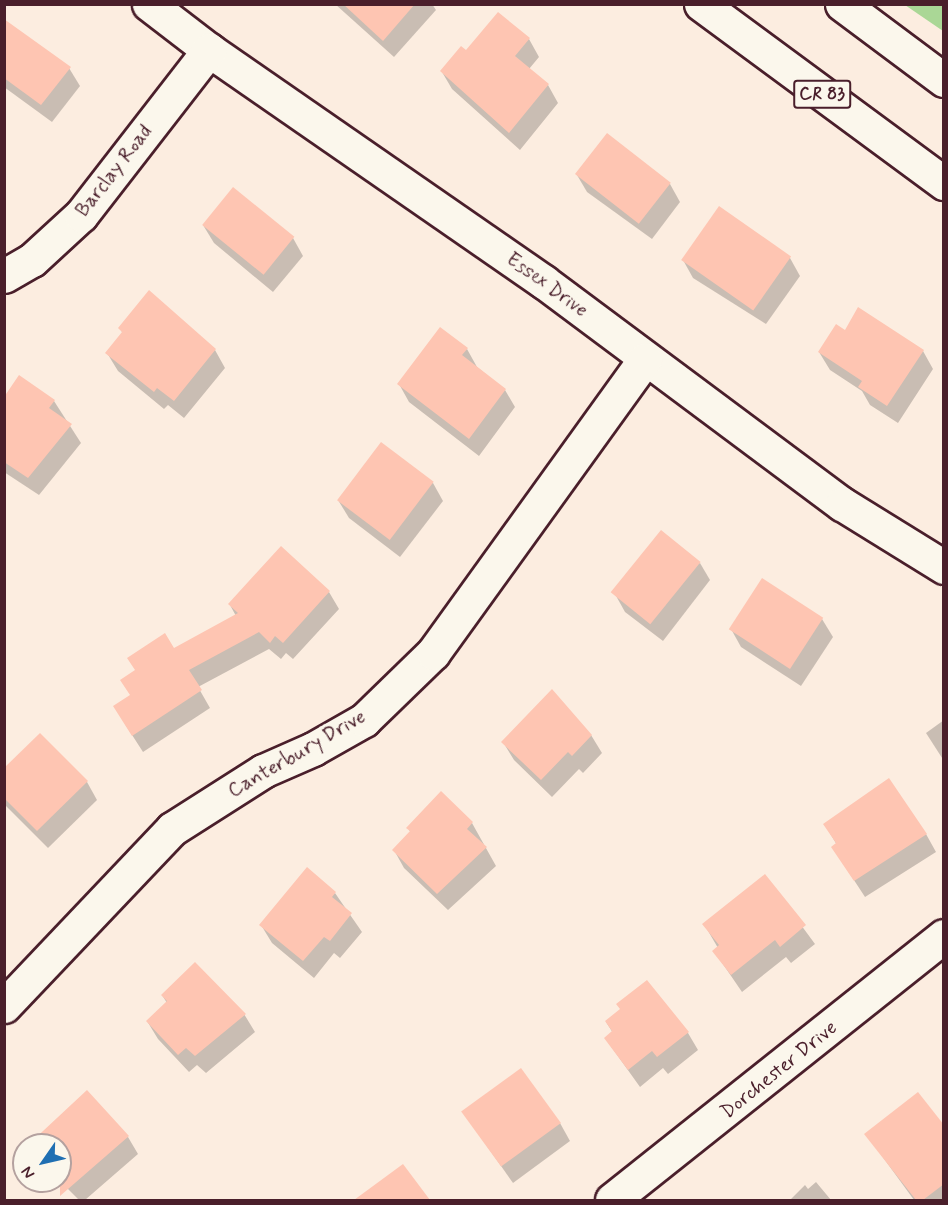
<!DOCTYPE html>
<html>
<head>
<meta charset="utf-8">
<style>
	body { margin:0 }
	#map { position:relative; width:948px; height:1205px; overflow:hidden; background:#fcede0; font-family:Mynerve,sans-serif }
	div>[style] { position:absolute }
	.green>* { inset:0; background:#aad796 }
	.shadow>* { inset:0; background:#0003 }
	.building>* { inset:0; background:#fec5b2; transform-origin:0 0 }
	.roads { filter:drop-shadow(2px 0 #4a1f2b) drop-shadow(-2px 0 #4a1f2b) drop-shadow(0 2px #4a1f2b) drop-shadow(0 -2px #4a1f2b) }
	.street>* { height:33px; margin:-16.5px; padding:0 16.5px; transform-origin:16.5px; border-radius:16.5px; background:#fbf7ec }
	.highway>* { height:33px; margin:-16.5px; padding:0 16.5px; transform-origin:16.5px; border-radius:16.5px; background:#fbf7ec }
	span { translate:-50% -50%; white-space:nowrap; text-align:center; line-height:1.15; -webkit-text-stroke:6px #fbf7ec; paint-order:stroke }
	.shield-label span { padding:2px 4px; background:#fbf7ec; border:2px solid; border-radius:4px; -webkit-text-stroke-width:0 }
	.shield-label { font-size:18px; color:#4a1f2b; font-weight:700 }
	.street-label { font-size:20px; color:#4a1f2b }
	.frame { position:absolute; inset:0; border:6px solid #4a1f2b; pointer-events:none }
	.north { position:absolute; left:12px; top:1133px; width:60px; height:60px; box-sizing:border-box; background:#fbf7ec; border:2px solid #b4a19f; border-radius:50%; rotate:236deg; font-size:16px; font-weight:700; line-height:24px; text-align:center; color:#4a1f2b }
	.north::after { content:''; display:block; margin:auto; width:21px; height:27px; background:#1f6fb2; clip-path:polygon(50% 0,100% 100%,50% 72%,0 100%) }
</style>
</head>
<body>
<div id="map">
	<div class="green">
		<i style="clip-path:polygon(905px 5px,943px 5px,943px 31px)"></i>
	</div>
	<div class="shadow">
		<i style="clip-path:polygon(335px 4px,432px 4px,436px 10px,394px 57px)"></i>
		<i style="clip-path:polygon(4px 28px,69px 68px,80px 86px,52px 122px,4px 87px)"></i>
		<i style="clip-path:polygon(529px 39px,539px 57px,529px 69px,548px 85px,558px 103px,520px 150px,452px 89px,442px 72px,466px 52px)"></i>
		<i style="clip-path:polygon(577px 175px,670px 184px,680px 202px,652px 239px,587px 192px)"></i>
		<i style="clip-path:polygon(203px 225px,293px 238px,303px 256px,273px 292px,214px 243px)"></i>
		<i style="clip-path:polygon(790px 258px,800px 276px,766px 324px,693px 278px,683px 260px)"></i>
		<i style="clip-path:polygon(120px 328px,215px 350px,225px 368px,184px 418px,168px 405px,164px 409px,118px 371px,107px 353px,123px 334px)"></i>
		<i style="clip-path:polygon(845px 332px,923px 351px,933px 369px,898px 423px,870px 405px,862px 391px,830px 370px,819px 352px)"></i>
		<i style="clip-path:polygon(467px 349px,477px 367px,505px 390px,515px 407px,479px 456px,409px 402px,399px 384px)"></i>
		<i style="clip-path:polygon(54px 401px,81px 443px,39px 495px,4px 472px,4px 402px)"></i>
		<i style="clip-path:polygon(433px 483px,443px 501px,400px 557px,349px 518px,338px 500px)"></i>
		<i style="clip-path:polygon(700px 563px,710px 580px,663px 641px,625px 612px,615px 594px)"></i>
		<i style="clip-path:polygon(329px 592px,339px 609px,293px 659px,286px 653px,281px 659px,269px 649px,198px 687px,210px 708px,143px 752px,125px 724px,131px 696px,174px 650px,236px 616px,230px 605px)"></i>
		<i style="clip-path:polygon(822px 619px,833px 637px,801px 686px,741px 647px,731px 629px)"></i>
		<i style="clip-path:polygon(944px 720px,944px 761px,926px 733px)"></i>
		<i style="clip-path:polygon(591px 735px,602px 753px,583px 773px,579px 769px,552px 797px,514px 760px,503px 742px)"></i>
		<i style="clip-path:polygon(4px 771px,87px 782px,97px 800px,48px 848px,4px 804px)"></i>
		<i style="clip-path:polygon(472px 823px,496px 866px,448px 910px,404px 868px,394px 850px,411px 833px,408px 828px)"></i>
		<i style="clip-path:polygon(825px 825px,926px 834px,936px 852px,865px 897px,833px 848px,837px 845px)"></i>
		<i style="clip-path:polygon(765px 876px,815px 944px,791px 963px,786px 957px,742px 992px,714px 951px,718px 948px,704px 924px)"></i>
		<i style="clip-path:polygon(335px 893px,362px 932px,340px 958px,334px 953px,314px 978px,272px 943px,261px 925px)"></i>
		<i style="clip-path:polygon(162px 995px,244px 1014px,255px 1032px,206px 1073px,197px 1065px,189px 1072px,158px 1039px,147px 1021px,167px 1003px)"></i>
		<i style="clip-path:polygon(606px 1022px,688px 1033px,698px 1050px,668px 1074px,663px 1068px,640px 1087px,605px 1038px,613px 1033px)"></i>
		<i style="clip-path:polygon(463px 1112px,560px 1123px,570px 1141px,513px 1183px)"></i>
		<i style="clip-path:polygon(944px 1125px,944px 1200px,914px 1200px,866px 1134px)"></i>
		<i style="clip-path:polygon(128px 1137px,138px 1154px,85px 1200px,79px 1200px,60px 1181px,60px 1145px,32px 1145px)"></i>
		<i style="clip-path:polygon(402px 1166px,428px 1200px,356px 1200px)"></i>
		<i style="clip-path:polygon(816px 1182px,831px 1200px,790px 1200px,805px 1185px,808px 1189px)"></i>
	</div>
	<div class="building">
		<i style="clip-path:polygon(343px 4px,415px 4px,383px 41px)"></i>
		<i style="clip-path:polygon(498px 12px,530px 38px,515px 56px,549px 84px,509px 133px,440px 71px,461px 46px,466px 50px)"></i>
		<i style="clip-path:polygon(4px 19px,71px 67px,41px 105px,4px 78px)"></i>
		<i style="left:607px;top:133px;width:81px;height:52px;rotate:38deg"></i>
		<i style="left:233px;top:187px;width:79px;height:49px;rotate:39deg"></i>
		<i style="left:719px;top:206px;width:88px;height:66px;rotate:35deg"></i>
		<i style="clip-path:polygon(149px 290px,216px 349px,174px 401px,157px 388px,154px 392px,105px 353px,122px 332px,118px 328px)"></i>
		<i style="clip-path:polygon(858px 307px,924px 350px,887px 406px,858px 387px,862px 381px,818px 352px,836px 324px,845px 330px)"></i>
		<i style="clip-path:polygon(440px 327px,468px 348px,462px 355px,506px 389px,469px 439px,397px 384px)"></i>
		<i style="clip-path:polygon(19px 375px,55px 400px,49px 408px,72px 424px,28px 478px,4px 462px,4px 397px)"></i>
		<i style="left:381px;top:442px;width:66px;height:73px;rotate:37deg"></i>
		<i style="left:661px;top:530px;width:51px;height:80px;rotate:39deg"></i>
		<i style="clip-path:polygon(281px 546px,330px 591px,283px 643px,275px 636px,270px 643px,259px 632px,189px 670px,202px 690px,132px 736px,113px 706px,130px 695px,120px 680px,135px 670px,127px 658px,165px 633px,174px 648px,238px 613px,228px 604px)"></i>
		<i style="left:762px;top:578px;width:73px;height:61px;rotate:33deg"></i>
		<i style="clip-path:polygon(552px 689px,592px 735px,572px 756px,568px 752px,541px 780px,501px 742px)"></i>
		<i style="clip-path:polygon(40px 733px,88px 781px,37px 831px,4px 798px,4px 768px)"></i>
		<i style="clip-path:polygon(889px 778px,927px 834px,854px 881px,831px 847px,836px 843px,823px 824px)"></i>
		<i style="clip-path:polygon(441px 791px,473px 822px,467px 829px,487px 847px,437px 894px,392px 850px,410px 831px,406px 828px)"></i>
		<i style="clip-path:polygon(307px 867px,336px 892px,332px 897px,352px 913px,330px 941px,324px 937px,303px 961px,259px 925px)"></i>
		<i style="clip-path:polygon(765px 874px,806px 925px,780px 947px,775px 940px,731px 975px,712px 951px,719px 945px,702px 924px)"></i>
		<i style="clip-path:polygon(195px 962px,246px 1014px,195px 1056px,186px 1048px,178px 1055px,146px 1021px,167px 1001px,161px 995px)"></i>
		<i style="clip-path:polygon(647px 980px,689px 1032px,657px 1057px,652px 1051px,628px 1070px,604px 1038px,612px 1031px,605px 1021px,620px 1009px,616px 1004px)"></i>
		<i style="left:521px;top:1068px;width:68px;height:74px;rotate:54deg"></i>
		<i style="clip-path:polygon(87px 1090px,129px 1136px,60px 1196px,60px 1145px,28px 1145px)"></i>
		<i style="clip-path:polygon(918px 1092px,944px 1125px,944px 1184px,923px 1200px,916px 1200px,864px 1134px)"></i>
		<i style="clip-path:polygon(403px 1164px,430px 1200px,354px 1200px)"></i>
	</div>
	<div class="roads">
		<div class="street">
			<i style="left:149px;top:4px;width:76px;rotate:37.5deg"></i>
			<i style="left:209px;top:50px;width:407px;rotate:34.7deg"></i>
			<i style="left:544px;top:282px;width:372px;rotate:36.7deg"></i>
			<i style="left:842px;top:504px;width:120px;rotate:31.7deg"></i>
			<i style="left:4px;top:276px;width:32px;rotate:-30deg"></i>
			<i style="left:32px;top:260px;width:67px;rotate:-42.6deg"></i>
			<i style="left:81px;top:215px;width:209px;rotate:-52.2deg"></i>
			<i style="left:4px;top:1006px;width:244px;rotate:-46.5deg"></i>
			<i style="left:172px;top:829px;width:108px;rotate:-32.5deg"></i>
			<i style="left:263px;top:771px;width:55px;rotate:-23.7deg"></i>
			<i style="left:313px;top:749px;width:59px;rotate:-29.6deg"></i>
			<i style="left:364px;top:720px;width:96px;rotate:-44.2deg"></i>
			<i style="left:433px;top:653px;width:362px;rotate:-54.2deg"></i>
			<i style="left:612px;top:1200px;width:424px;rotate:-38.5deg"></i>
		</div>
		<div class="highway">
			<i style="left:701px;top:4px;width:302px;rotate:36.4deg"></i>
			<i style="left:842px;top:4px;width:127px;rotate:36.7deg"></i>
		</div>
	</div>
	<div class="shield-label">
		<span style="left:822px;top:94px">CR 83</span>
	</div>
	<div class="street-label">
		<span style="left:114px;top:171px;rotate:-52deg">Barclay Road</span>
		<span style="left:547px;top:285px;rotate:36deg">Essex Drive</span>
		<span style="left:297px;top:754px;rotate:-30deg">Canterbury Drive</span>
		<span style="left:779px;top:1070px;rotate:-39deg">Dorchester Drive</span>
	</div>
	<div class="frame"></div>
	<div class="north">N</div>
</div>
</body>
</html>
